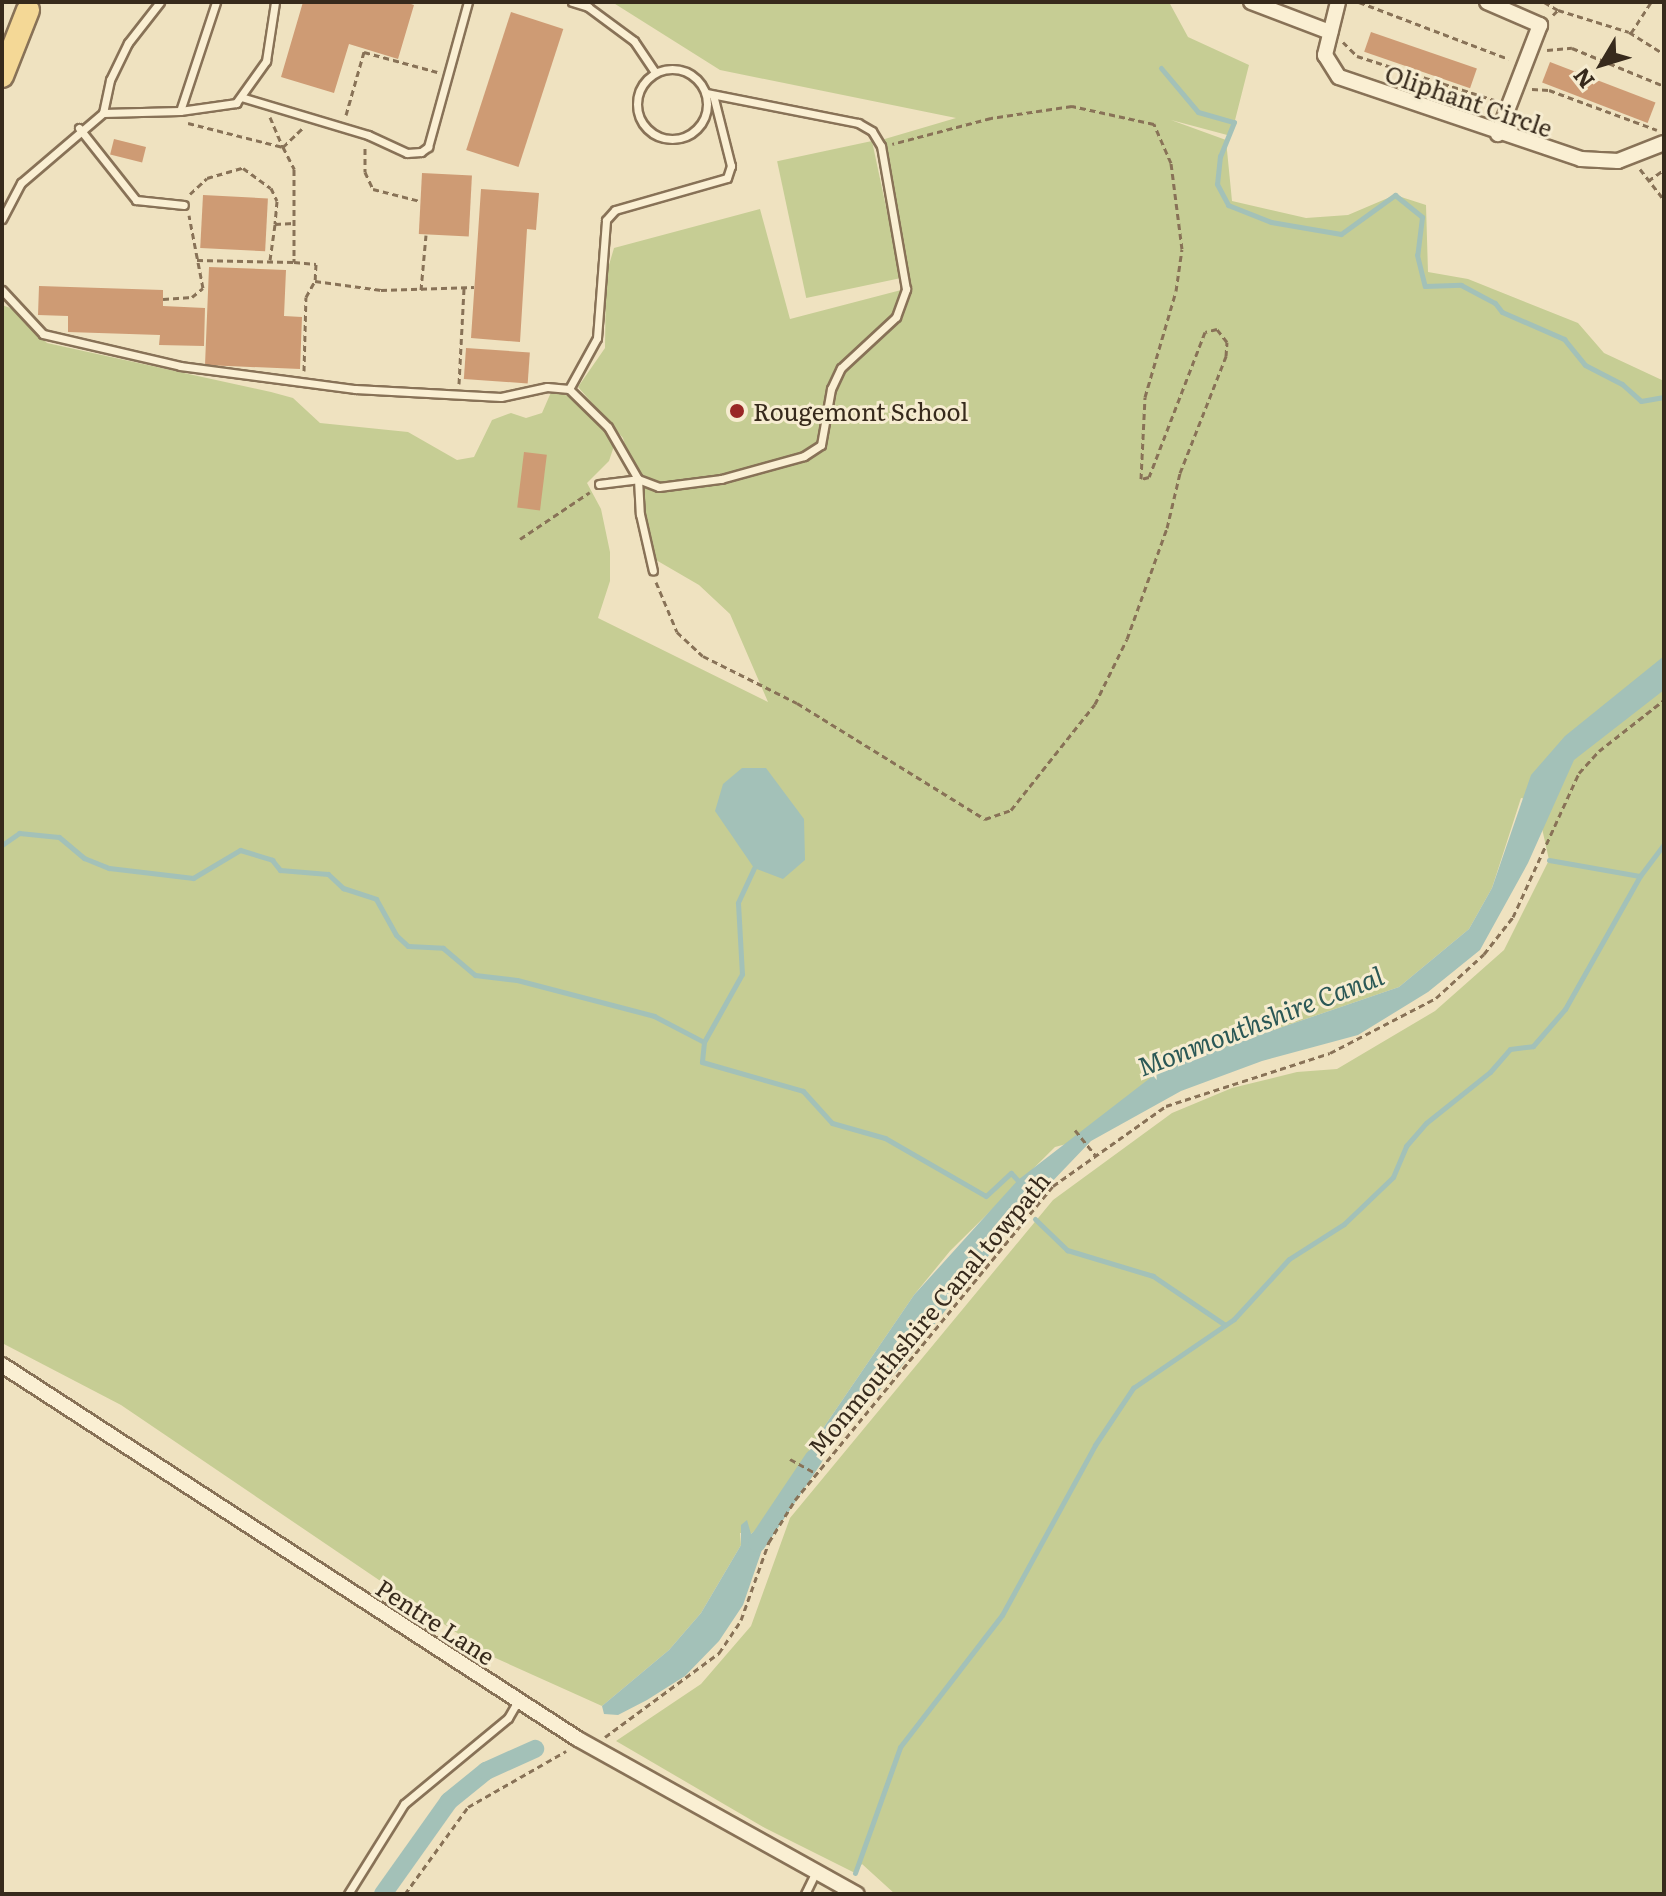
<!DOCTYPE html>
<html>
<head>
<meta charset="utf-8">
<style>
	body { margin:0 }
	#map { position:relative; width:1666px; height:1896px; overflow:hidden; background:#efe2c0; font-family:Literata,serif }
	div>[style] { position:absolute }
	.green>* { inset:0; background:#c6cd94; transform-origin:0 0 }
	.water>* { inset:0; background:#a3c1b8 }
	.stream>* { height:5px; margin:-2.5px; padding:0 2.5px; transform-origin:2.5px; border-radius:2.5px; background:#a3c1b8 }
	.canal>* { height:18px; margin:-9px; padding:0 9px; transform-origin:9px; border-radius:9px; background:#a3c1b8 }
	.building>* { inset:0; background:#ce9b74; transform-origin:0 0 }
	.path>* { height:3px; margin-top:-1.5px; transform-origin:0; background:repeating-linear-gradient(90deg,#887257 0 6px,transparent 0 10px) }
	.roads { filter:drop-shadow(2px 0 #887257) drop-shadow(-2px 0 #887257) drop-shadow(0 2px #887257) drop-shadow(0 -2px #887257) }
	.lane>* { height:7px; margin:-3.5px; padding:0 3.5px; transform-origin:3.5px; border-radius:3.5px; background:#faefd3 }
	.lane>.ring { margin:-3.5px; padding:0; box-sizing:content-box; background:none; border:7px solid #faefd3; border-radius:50% }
	.street>* { height:14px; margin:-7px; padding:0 7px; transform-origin:7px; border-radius:7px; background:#faefd3 }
	.primary>* { height:22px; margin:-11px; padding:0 11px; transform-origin:11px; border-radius:11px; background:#f4d896 }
	.dots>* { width:22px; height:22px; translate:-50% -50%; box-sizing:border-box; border:4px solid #f6ecd0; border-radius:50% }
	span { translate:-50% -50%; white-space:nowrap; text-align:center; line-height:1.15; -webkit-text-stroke:6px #f6ecd0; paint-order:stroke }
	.street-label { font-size:24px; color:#372a1c }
	.poi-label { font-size:24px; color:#372a1c }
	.left { translate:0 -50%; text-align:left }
	.water-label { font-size:26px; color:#2b5856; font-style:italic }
	.frame { position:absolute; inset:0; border:4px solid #372a1c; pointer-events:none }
	.north { position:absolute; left:1562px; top:24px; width:80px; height:80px; -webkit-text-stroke:6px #f6ecd0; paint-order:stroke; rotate:232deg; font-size:22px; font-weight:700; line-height:32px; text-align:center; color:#372a1c }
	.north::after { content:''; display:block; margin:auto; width:28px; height:36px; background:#372a1c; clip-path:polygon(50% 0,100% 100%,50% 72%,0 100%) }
</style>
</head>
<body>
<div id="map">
	<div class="green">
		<i style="clip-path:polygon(612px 2px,1169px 2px,1188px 37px,1249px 65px,1231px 136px,1171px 120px,1226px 140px,1232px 201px,1306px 218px,1348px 215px,1395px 195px,1426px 205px,1428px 272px,1468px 279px,1578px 323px,1604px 353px,1664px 381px,1664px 1894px,895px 1894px,862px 1864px,855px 1873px,765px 1828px,616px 1741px,701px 1684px,751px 1626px,790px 1518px,1053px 1200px,1172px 1113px,1232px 1088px,1297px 1072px,1337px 1069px,1435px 1011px,1504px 950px,1549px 860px,1536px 801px,1521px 798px,1492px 888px,1469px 929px,1399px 987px,1163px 1068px,1070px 1143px,1055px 1147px,950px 1251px,914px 1295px,813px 1443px,799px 1478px,767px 1521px,751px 1534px,740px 1533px,741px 1545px,701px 1613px,669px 1650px,602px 1706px,491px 1656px,121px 1405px,2px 1343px,2px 305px,13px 309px,47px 343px,271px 392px,293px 398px,320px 423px,408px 432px,457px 460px,474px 457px,492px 420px,511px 413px,526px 418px,542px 413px,552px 390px,573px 398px,615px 443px,609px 461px,587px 483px,601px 509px,610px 552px,610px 581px,598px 618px,768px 702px,730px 614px,699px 585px,656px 560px,623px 438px,578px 387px,605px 348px,606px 275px,614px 248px,760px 209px,790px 319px,905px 289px,878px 141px,956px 118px,720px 70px)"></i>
		<i style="left:872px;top:141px;width:140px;height:97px;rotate:78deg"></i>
	</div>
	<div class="water">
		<i style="clip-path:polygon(1664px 656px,1664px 690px,1574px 760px,1528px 863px,1480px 950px,1428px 992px,1358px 1035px,1262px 1061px,1181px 1091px,1091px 1141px,1023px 1212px,900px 1368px,799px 1478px,813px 1443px,914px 1295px,1018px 1180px,1163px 1068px,1399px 987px,1469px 929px,1492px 888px,1531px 775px,1565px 736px)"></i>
		<i style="clip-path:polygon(742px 768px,766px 768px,804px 819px,805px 860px,783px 879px,754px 868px,715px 811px,723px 784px)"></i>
		<i style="clip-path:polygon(747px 1520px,751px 1534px,767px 1521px,765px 1541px,743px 1605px,719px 1641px,685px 1676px,647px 1700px,618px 1715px,604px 1714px,602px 1706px,669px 1650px,701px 1613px,741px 1545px,741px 1525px)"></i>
	</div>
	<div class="stream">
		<i style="left:1161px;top:68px;width:57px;rotate:49.9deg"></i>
		<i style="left:1198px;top:112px;width:37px;rotate:16deg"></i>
		<i style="left:1234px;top:122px;width:37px;rotate:112deg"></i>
		<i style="left:1220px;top:156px;width:28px;rotate:96deg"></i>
		<i style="left:1217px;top:184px;width:24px;rotate:62deg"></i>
		<i style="left:1228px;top:205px;width:46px;rotate:21.6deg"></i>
		<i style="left:1271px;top:222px;width:71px;rotate:9.7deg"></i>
		<i style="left:1341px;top:234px;width:67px;rotate:-35.8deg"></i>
		<i style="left:1395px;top:195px;width:35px;rotate:39deg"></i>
		<i style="left:1422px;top:217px;width:38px;rotate:97deg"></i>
		<i style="left:1417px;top:255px;width:32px;rotate:76deg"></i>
		<i style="left:1425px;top:286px;width:36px;rotate:-2deg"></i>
		<i style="left:1461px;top:285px;width:38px;rotate:28deg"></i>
		<i style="left:1495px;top:303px;width:11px;rotate:52deg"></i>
		<i style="left:1502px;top:312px;width:68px;rotate:23.5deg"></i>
		<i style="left:1564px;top:339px;width:33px;rotate:51deg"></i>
		<i style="left:1585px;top:365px;width:42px;rotate:27.2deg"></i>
		<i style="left:1622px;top:384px;width:25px;rotate:42deg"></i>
		<i style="left:1641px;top:401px;width:23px;rotate:-10deg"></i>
		<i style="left:2px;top:845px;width:21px;rotate:-35deg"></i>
		<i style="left:19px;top:833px;width:40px;rotate:5.7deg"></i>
		<i style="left:59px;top:837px;width:33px;rotate:40deg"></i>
		<i style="left:84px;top:858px;width:27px;rotate:22deg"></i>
		<i style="left:109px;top:868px;width:85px;rotate:6.8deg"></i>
		<i style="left:193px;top:878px;width:55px;rotate:-30.8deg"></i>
		<i style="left:240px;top:850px;width:34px;rotate:17deg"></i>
		<i style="left:272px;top:860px;width:13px;rotate:51deg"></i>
		<i style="left:280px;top:870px;width:48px;rotate:4.8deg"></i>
		<i style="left:328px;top:874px;width:21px;rotate:43deg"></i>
		<i style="left:343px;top:888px;width:35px;rotate:18deg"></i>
		<i style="left:376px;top:899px;width:41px;rotate:60.9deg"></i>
		<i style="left:396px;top:935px;width:16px;rotate:43deg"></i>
		<i style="left:408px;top:946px;width:35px;rotate:3deg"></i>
		<i style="left:443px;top:948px;width:42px;rotate:40.2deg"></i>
		<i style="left:475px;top:975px;width:42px;rotate:6.8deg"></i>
		<i style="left:517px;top:980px;width:142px;rotate:14.7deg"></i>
		<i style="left:654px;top:1016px;width:56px;rotate:27.5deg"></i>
		<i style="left:1549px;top:860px;width:92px;rotate:10deg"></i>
		<i style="left:754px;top:868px;width:38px;rotate:115deg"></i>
		<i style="left:738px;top:903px;width:71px;rotate:86.8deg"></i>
		<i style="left:742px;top:974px;width:78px;rotate:119.2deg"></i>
		<i style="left:704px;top:1042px;width:20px;rotate:96deg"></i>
		<i style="left:702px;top:1062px;width:105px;rotate:16deg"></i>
		<i style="left:803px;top:1091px;width:43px;rotate:47.8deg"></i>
		<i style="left:832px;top:1123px;width:55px;rotate:15.8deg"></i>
		<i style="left:885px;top:1138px;width:116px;rotate:29.9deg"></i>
		<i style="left:986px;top:1196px;width:34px;rotate:-43deg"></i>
		<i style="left:1011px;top:1173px;width:16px;rotate:47deg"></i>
		<i style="left:1035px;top:1219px;width:45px;rotate:44.1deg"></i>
		<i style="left:1067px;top:1250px;width:90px;rotate:16.8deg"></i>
		<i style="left:1153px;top:1276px;width:87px;rotate:34.2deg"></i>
		<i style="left:855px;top:1873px;width:134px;rotate:-70.3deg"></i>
		<i style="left:900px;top:1747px;width:167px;rotate:-52.3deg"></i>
		<i style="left:1002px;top:1615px;width:194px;rotate:-61.3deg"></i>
		<i style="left:1095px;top:1445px;width:69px;rotate:-56.3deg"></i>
		<i style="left:1133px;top:1388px;width:122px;rotate:-34.3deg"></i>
		<i style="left:1234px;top:1319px;width:81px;rotate:-47.5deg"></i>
		<i style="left:1289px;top:1259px;width:65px;rotate:-32.5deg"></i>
		<i style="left:1344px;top:1224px;width:68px;rotate:-43.8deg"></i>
		<i style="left:1393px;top:1177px;width:34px;rotate:-67deg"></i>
		<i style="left:1406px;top:1146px;width:30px;rotate:-49deg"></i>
		<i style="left:1426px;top:1123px;width:82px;rotate:-38.6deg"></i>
		<i style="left:1490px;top:1072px;width:30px;rotate:-49deg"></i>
		<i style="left:1510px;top:1049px;width:23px;rotate:-7deg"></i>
		<i style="left:1533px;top:1046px;width:49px;rotate:-49.1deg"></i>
		<i style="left:1565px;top:1009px;width:153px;rotate:-60.6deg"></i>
		<i style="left:1640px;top:876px;width:40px;rotate:-53deg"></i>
	</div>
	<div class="canal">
		<i style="left:757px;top:1543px;width:102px;rotate:-56.2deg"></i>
		<i style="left:383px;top:1894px;width:114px;rotate:-54.6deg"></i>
		<i style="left:449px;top:1801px;width:48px;rotate:-39deg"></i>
		<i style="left:486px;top:1771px;width:54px;rotate:-24.2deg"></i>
	</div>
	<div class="building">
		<i style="clip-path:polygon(303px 2px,405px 2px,414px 5px,398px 59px,349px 44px,334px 93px,281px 77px)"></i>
		<i style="left:511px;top:12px;width:55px;height:145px;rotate:18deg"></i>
		<i style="left:1371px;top:32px;width:112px;height:21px;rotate:19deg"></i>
		<i style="left:1550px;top:62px;width:113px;height:22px;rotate:21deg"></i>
		<i style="left:114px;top:139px;width:33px;height:16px;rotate:14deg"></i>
		<i style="left:422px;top:173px;width:50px;height:61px;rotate:3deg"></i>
		<i style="clip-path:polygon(481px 189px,539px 193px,536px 230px,527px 229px,520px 342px,471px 338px)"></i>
		<i style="left:203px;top:195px;width:65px;height:53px;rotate:3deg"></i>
		<i style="clip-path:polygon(209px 267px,286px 270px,284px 316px,302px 317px,300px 369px,205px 365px)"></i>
		<i style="clip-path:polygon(39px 286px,163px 290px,163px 306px,205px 308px,204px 346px,159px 345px,160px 335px,68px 332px,68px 316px,38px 315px)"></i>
		<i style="left:466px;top:348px;width:64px;height:31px;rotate:4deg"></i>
		<i style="left:524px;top:452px;width:23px;height:56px;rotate:7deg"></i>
	</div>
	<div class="path">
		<i style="left:1359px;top:2px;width:160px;rotate:20.8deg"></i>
		<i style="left:1544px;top:2px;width:16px;rotate:30deg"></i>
		<i style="left:1553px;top:15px;width:7px;rotate:-45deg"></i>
		<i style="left:1558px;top:10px;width:74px;rotate:17.2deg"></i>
		<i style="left:1629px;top:32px;width:41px;rotate:32.2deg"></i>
		<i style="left:1631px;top:33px;width:37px;rotate:-57deg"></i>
		<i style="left:1343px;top:42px;width:20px;rotate:45deg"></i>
		<i style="left:1357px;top:56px;width:144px;rotate:17.8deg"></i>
		<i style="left:1547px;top:50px;width:25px;rotate:-5deg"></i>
		<i style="left:1572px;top:48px;width:100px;rotate:22.4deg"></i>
		<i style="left:1532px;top:89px;width:17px;rotate:3deg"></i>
		<i style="left:1549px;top:90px;width:115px;rotate:20.3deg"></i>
		<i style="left:346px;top:115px;width:66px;rotate:-74.1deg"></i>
		<i style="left:364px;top:52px;width:76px;rotate:15.3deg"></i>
		<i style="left:270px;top:117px;width:33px;rotate:67deg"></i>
		<i style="left:283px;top:147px;width:29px;rotate:-44deg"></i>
		<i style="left:188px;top:123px;width:98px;rotate:14.2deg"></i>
		<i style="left:283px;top:147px;width:25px;rotate:63deg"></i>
		<i style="left:294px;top:169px;width:93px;rotate:90deg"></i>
		<i style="left:294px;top:262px;width:22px;rotate:5deg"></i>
		<i style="left:316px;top:264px;width:17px;rotate:93deg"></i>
		<i style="left:315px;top:281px;width:67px;rotate:7.8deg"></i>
		<i style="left:381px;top:290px;width:93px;rotate:-1.8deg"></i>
		<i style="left:365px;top:148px;width:24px;rotate:90deg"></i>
		<i style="left:365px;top:172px;width:19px;rotate:65deg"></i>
		<i style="left:373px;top:189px;width:49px;rotate:14.3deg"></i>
		<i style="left:1640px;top:169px;width:39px;rotate:52deg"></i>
		<i style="left:1648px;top:181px;width:19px;rotate:-35deg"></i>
		<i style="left:190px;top:194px;width:23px;rotate:-43deg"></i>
		<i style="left:207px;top:178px;width:37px;rotate:-16deg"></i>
		<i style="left:243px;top:168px;width:34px;rotate:36deg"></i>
		<i style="left:271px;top:188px;width:14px;rotate:65deg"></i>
		<i style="left:277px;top:201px;width:23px;rotate:95deg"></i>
		<i style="left:275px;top:224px;width:19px;rotate:-3deg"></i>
		<i style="left:197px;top:260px;width:97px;rotate:1.2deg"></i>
		<i style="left:270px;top:260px;width:36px;rotate:-82deg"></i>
		<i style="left:421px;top:290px;width:55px;rotate:-84.8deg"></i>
		<i style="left:163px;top:299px;width:29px;rotate:-4deg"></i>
		<i style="left:192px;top:297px;width:14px;rotate:-39deg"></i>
		<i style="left:203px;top:288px;width:74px;rotate:-100.9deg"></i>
		<i style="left:304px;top:371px;width:74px;rotate:-88.5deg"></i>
		<i style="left:306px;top:297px;width:18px;rotate:-61deg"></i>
		<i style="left:459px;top:384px;width:96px;rotate:-87deg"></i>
		<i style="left:520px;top:539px;width:84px;rotate:-33.9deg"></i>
		<i style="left:656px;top:582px;width:54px;rotate:67.2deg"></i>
		<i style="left:677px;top:632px;width:35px;rotate:43deg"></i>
		<i style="left:703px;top:656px;width:105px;rotate:26.6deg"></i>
		<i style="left:797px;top:703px;width:221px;rotate:31.7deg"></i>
		<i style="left:985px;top:819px;width:28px;rotate:-19deg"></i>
		<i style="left:1011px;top:810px;width:135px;rotate:-51.6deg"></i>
		<i style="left:1095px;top:704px;width:72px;rotate:-63.8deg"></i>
		<i style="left:1127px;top:639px;width:118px;rotate:-70.2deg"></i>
		<i style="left:1167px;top:528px;width:57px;rotate:-76.7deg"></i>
		<i style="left:1180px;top:473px;width:126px;rotate:-68.5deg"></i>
		<i style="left:1226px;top:356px;width:14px;rotate:-86deg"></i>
		<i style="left:1227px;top:342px;width:16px;rotate:-128deg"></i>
		<i style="left:1217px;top:329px;width:12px;rotate:166deg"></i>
		<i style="left:1205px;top:332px;width:155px;rotate:111.1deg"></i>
		<i style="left:1149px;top:477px;width:8px;rotate:166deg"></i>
		<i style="left:1141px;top:479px;width:82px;rotate:-87.2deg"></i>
		<i style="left:1145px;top:397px;width:110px;rotate:-73.7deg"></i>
		<i style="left:1176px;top:291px;width:42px;rotate:-81.9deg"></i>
		<i style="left:1182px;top:249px;width:87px;rotate:-97.3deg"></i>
		<i style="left:1171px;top:163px;width:43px;rotate:-113.6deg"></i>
		<i style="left:1154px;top:124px;width:84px;rotate:-167.6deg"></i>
		<i style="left:1072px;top:106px;width:82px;rotate:171.6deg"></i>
		<i style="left:991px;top:118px;width:102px;rotate:165.3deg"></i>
		<i style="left:1075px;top:1130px;width:32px;rotate:51deg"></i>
		<i style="left:790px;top:1459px;width:31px;rotate:29deg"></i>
		<i style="left:605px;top:1737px;width:142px;rotate:-36.4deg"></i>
		<i style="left:719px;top:1653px;width:40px;rotate:-56deg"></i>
		<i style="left:741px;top:1620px;width:83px;rotate:-70.3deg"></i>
		<i style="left:769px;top:1542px;width:49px;rotate:-58.2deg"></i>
		<i style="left:795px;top:1500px;width:406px;rotate:-50.6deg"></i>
		<i style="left:1053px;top:1186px;width:138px;rotate:-35.3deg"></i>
		<i style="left:1166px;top:1106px;width:172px;rotate:-17.9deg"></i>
		<i style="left:1330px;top:1053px;width:119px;rotate:-27.4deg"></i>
		<i style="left:1436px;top:998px;width:65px;rotate:-42.5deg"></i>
		<i style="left:1484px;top:954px;width:47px;rotate:-51.9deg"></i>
		<i style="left:1513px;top:917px;width:158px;rotate:-65.4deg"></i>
		<i style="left:1579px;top:773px;width:30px;rotate:-48deg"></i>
		<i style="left:1599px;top:751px;width:83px;rotate:-38.1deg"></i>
		<i style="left:405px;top:1894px;width:107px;rotate:-54.1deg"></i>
		<i style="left:468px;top:1807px;width:113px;rotate:-29.7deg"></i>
	</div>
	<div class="roads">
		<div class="lane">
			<i style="left:572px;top:2px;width:17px;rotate:17deg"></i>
			<i style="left:588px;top:7px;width:57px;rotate:36.5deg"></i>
			<i style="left:634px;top:41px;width:37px;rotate:56deg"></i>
			<i class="ring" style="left:637px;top:69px;width:63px;height:63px"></i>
			<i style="left:241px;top:97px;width:133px;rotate:16.7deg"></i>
			<i style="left:368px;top:135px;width:43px;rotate:24.8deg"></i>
			<i style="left:407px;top:153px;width:14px;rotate:-4deg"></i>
			<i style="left:421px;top:152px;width:9px;rotate:-36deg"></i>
			<i style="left:428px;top:147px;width:150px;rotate:-74.6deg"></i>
			<i style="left:180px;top:111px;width:115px;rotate:-71.7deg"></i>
			<i style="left:103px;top:113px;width:34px;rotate:-78deg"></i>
			<i style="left:110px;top:80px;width:41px;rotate:-64.1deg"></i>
			<i style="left:128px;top:43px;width:52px;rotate:-52deg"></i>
			<i style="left:79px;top:128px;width:92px;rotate:51.6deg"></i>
			<i style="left:136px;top:200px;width:48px;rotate:5.9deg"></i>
			<i style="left:2px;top:219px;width:41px;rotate:-62.2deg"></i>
			<i style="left:21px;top:183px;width:108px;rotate:-40.5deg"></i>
			<i style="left:103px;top:113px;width:77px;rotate:-1.5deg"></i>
			<i style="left:180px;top:111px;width:57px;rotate:-8.1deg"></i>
			<i style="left:236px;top:103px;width:52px;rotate:-54.5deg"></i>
			<i style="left:266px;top:61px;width:60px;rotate:-81.3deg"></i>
			<i style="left:2px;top:290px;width:60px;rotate:47deg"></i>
			<i style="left:43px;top:334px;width:141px;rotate:13.1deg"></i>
			<i style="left:180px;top:366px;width:177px;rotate:7.5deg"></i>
			<i style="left:355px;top:389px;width:146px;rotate:3.1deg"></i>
			<i style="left:501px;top:397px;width:47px;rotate:-12.3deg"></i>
			<i style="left:547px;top:387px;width:22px;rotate:5deg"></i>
			<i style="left:569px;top:389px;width:54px;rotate:44.3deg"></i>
			<i style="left:608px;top:427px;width:60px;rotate:60deg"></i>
			<i style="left:638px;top:479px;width:22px;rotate:21deg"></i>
			<i style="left:659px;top:487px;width:63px;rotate:-7.4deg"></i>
			<i style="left:721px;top:479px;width:86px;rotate:-15.5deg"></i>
			<i style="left:804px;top:456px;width:20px;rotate:-33deg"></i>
			<i style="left:821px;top:445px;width:57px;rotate:-79.9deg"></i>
			<i style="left:831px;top:389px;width:23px;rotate:-65deg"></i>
			<i style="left:841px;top:368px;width:75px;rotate:-42.8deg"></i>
			<i style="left:896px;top:317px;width:30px;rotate:-70deg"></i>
			<i style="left:906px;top:289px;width:145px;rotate:-99.9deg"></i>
			<i style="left:881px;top:146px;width:17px;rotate:-121deg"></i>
			<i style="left:872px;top:131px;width:16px;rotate:-150deg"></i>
			<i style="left:858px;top:123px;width:155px;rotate:-168.8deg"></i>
			<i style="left:569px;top:389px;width:58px;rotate:-61.2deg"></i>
			<i style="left:597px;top:338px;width:118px;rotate:-85.6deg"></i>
			<i style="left:606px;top:220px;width:13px;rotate:-48deg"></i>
			<i style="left:615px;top:210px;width:116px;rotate:-15.9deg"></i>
			<i style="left:727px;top:178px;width:13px;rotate:-72deg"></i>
			<i style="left:731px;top:166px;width:73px;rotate:-104.2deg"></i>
			<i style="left:599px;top:484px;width:39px;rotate:-7deg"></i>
			<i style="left:638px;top:479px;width:35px;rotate:87deg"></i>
			<i style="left:640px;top:514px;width:58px;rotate:77.2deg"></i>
			<i style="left:348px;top:1894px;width:106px;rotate:-58.1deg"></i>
			<i style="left:404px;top:1804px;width:135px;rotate:-39.6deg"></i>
			<i style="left:508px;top:1718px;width:20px;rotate:-60deg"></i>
			<i style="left:805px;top:1894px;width:25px;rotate:-64deg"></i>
		</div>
		<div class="street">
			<i style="left:1251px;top:2px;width:85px;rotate:20.8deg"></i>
			<i style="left:1338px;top:2px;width:55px;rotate:103.8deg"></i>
			<i style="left:1325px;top:55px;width:26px;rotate:58deg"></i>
			<i style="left:1339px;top:77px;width:256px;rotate:18.7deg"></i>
			<i style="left:1581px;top:159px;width:37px;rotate:3deg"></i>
			<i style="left:1618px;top:161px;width:49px;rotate:-21.4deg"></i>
			<i style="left:1487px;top:2px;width:58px;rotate:23.5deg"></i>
			<i style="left:1540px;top:25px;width:117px;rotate:111.1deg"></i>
			<i style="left:2px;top:1365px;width:687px;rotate:33deg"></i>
			<i style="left:578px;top:1739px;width:319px;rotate:29.1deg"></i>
		</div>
		<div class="primary">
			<i style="left:2px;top:76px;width:71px;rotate:-68.5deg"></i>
		</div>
	</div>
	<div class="dots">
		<i style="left:737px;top:411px;background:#992726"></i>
	</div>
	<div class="street-label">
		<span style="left:1469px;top:100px;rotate:19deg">Oliphant Circle</span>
		<span style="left:928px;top:1313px;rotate:-50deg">Monmouthshire Canal towpath</span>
		<span style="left:436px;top:1621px;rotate:33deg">Pentre Lane</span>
	</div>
	<div class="poi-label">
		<span class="left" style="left:753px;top:411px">Rougemont School</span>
	</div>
	<div class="water-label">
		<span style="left:1260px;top:1020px;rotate:-21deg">Monmouthshire Canal</span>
	</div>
	<div class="frame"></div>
	<div class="north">N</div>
</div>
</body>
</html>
